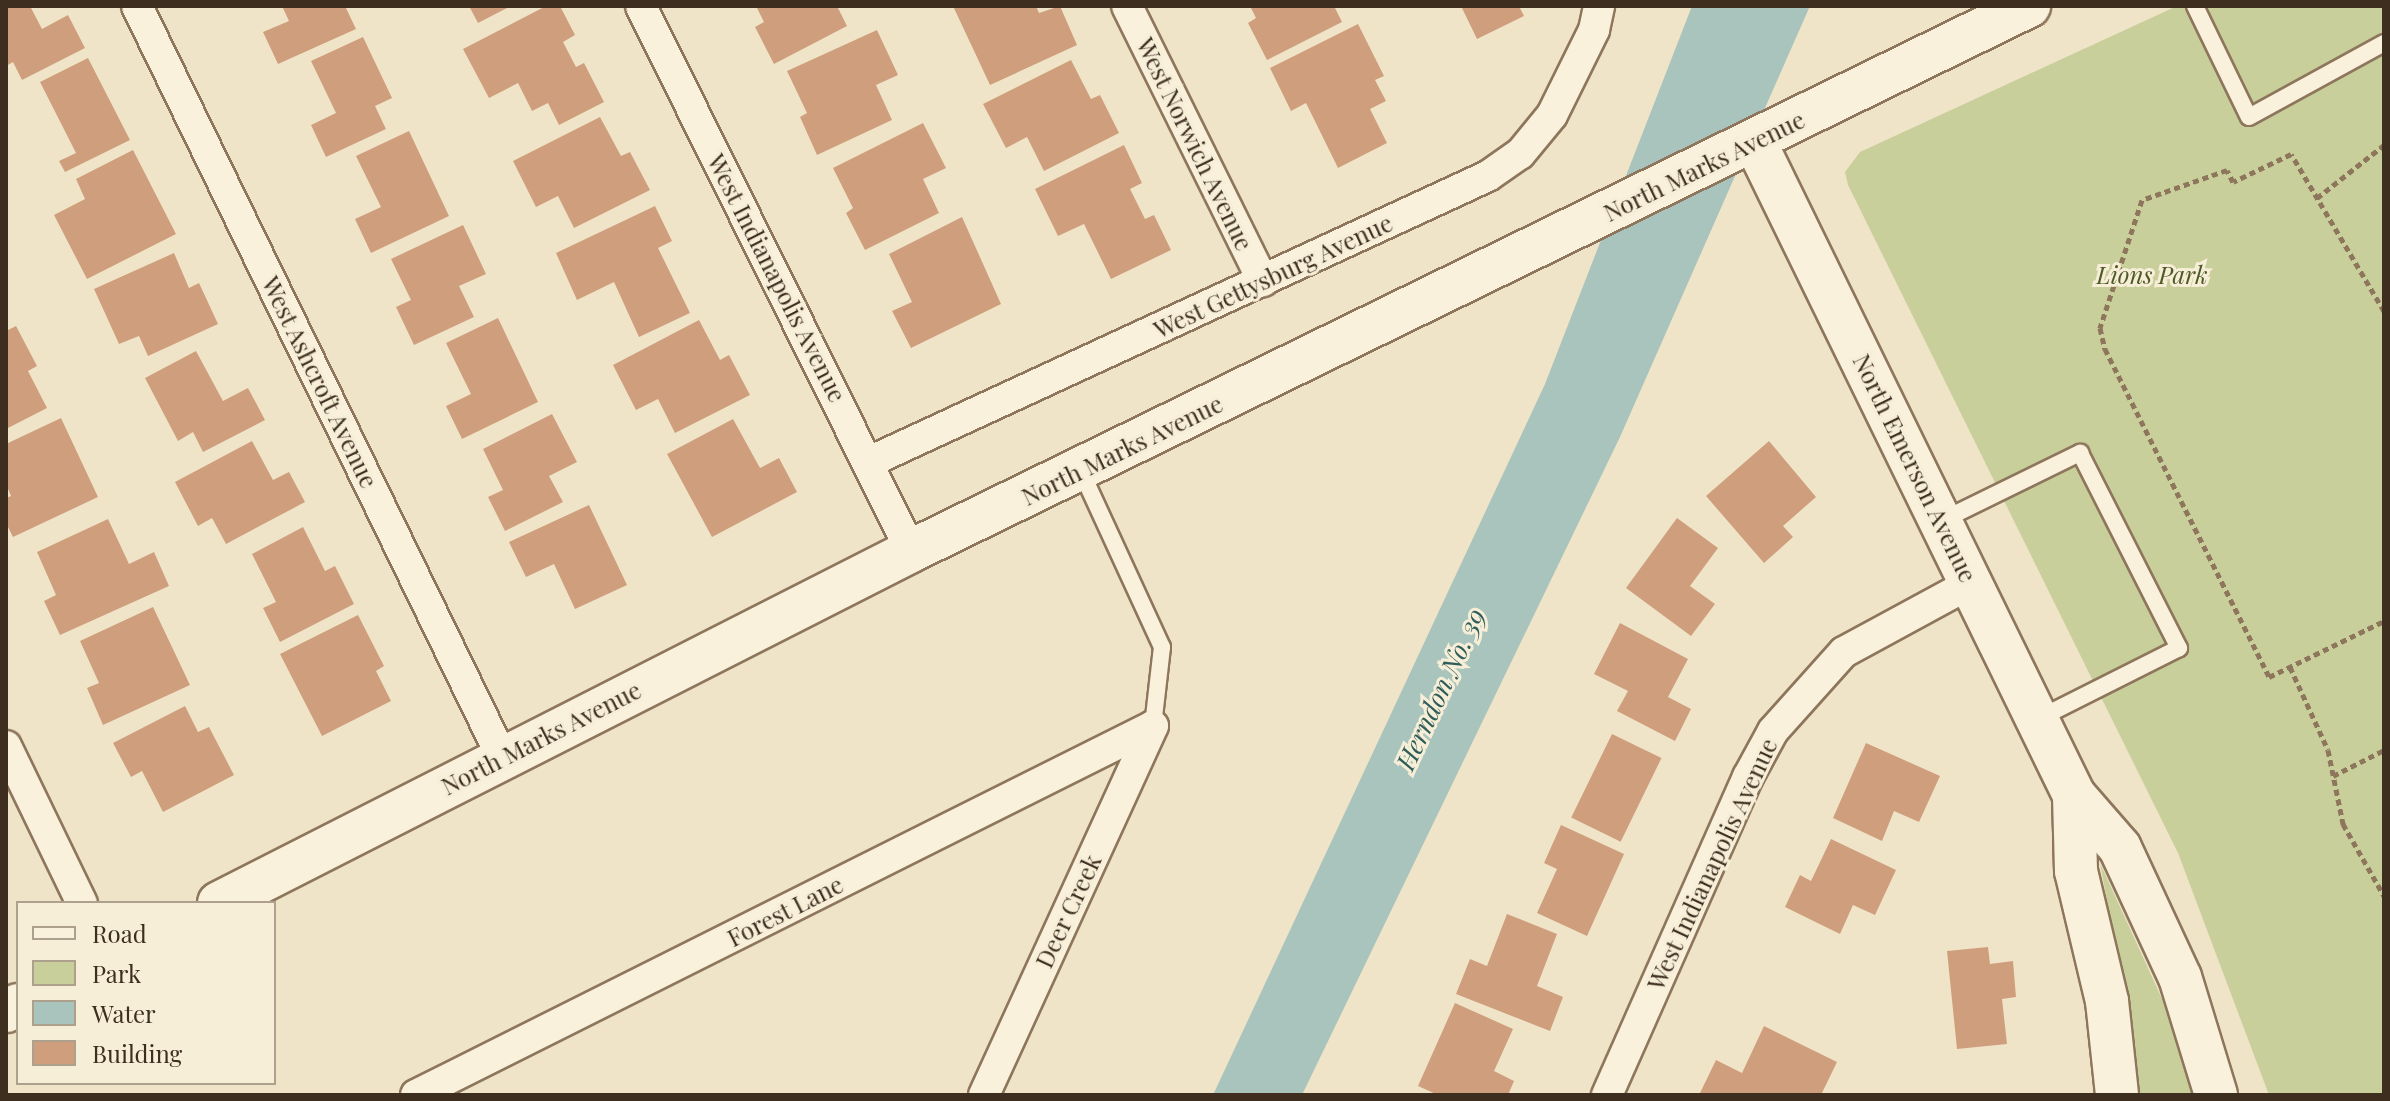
<!DOCTYPE html>
<html>
<head>
<meta charset="utf-8">
<style>
	body { margin:0 }
	#map { position:relative; width:2390px; height:1101px; overflow:hidden; background:#f0e4c8; font-family:"Playfair Display",serif }
	div>[style] { position:absolute }
	.green>* { inset:0; background:#c9cf9b }
	.water>* { inset:0; background:#a9c4bc }
	.building>* { inset:0; background:#cf9f7d; transform-origin:0 0 }
	.path>* { height:5px; margin-top:-2.5px; transform-origin:0; background:repeating-linear-gradient(90deg,#8d765c 0 6px,transparent 0 10px) }
	.roads { filter:drop-shadow(2px 0 #8d765c) drop-shadow(-2px 0 #8d765c) drop-shadow(0 2px #8d765c) drop-shadow(0 -2px #8d765c) }
	.lane>* { height:16px; margin:-8px; padding:0 8px; transform-origin:8px; border-radius:8px; background:#faf1dc }
	.street>* { height:30px; margin:-15px; padding:0 15px; transform-origin:15px; border-radius:15px; background:#faf1dc }
	.secondary>* { height:42px; margin:-21px; padding:0 21px; transform-origin:21px; border-radius:21px; background:#faf1dc }
	span { translate:-50% -50%; white-space:nowrap; text-align:center; line-height:1.15; -webkit-text-stroke:6px #f7eed8; paint-order:stroke }
	.street-label { font-size:24px; color:#3d2e20 }
	.park-label { font-size:24px; color:#4d5a26; font-style:italic }
	.water-label { font-size:26px; color:#2f5d5a; font-style:italic }
	.frame { position:absolute; inset:0; border:8px solid #3d2e20; pointer-events:none }
	.legend { position:absolute; left:16px; top:901px; width:260px; height:184px; box-sizing:border-box; background:#f7eed8; border:2px solid #ada18e; margin:0; padding:10px 14px; list-style:none; font-size:24px; color:#3d2e20 }
	.legend li { display:flex; align-items:center; gap:16px; height:40px }
	.legend b { width:40px; border:2px solid #ada18e }
</style>
</head>
<body>
<div id="map">
	<div class="green">
		<i style="clip-path:polygon(2177px 6px,2384px 6px,2384px 1095px,2269px 1095px,2178px 853px,1848px 185px,1845px 172px,1860px 152px)"></i>
		<i style="clip-path:polygon(2100px 863px,2168px 1012px,2194px 1095px,2134px 1095px,2132px 1036px)"></i>
	</div>
	<div class="water">
		<i style="clip-path:polygon(1692px 6px,1810px 6px,1620px 437px,1302px 1095px,1213px 1095px,1545px 384px)"></i>
	</div>
	<div class="building">
		<i style="clip-path:polygon(6px 6px,30px 6px,42px 29px,68px 15px,85px 48px,22px 80px,13px 62px,6px 66px)"></i>
		<i style="clip-path:polygon(282px 6px,345px 6px,356px 29px,278px 64px,263px 32px,289px 21px)"></i>
		<i style="clip-path:polygon(469px 6px,511px 6px,478px 23px)"></i>
		<i style="clip-path:polygon(546px 6px,560px 6px,575px 35px,563px 42px,576px 67px,584px 63px,604px 102px,559px 125px,548px 103px,532px 111px,518px 83px,489px 98px,463px 49px)"></i>
		<i style="clip-path:polygon(756px 6px,837px 6px,847px 26px,774px 64px,755px 27px,764px 22px)"></i>
		<i style="clip-path:polygon(953px 6px,1036px 6px,1039px 13px,1060px 6px,1077px 45px,990px 85px)"></i>
		<i style="clip-path:polygon(1250px 6px,1334px 6px,1342px 22px,1267px 60px,1248px 23px,1256px 18px)"></i>
		<i style="clip-path:polygon(1461px 6px,1519px 6px,1524px 16px,1477px 39px)"></i>
		<i style="clip-path:polygon(1358px 24px,1384px 76px,1375px 80px,1386px 101px,1370px 109px,1387px 143px,1338px 168px,1306px 103px,1291px 111px,1270px 68px)"></i>
		<i style="clip-path:polygon(877px 30px,898px 75px,876px 85px,892px 120px,817px 155px,800px 117px,807px 113px,787px 71px)"></i>
		<i style="clip-path:polygon(363px 37px,392px 98px,375px 106px,386px 129px,326px 157px,311px 125px,336px 113px,311px 61px)"></i>
		<i style="clip-path:polygon(88px 58px,130px 140px,65px 172px,59px 161px,76px 153px,40px 82px)"></i>
		<i style="clip-path:polygon(1071px 60px,1091px 99px,1100px 95px,1119px 133px,1044px 171px,1027px 137px,1006px 148px,983px 104px)"></i>
		<i style="clip-path:polygon(600px 117px,621px 156px,630px 152px,650px 190px,574px 228px,558px 196px,536px 207px,513px 161px)"></i>
		<i style="clip-path:polygon(923px 123px,946px 168px,923px 179px,939px 213px,865px 250px,846px 213px,853px 208px,833px 168px)"></i>
		<i style="clip-path:polygon(409px 131px,449px 216px,371px 253px,355px 219px,381px 207px,356px 156px)"></i>
		<i style="clip-path:polygon(1124px 145px,1142px 183px,1130px 189px,1145px 219px,1154px 215px,1171px 250px,1111px 279px,1084px 224px,1058px 236px,1035px 189px)"></i>
		<i style="clip-path:polygon(133px 150px,176px 234px,87px 279px,54px 215px,85px 199px,76px 179px)"></i>
		<i style="clip-path:polygon(655px 206px,672px 241px,658px 248px,690px 313px,639px 337px,614px 282px,577px 300px,556px 253px)"></i>
		<i style="clip-path:polygon(962px 217px,1001px 304px,911px 348px,892px 311px,912px 302px,889px 254px)"></i>
		<i style="clip-path:polygon(463px 225px,486px 274px,459px 286px,474px 317px,414px 345px,396px 307px,411px 300px,391px 259px)"></i>
		<i style="clip-path:polygon(174px 253px,189px 288px,199px 283px,218px 324px,148px 356px,139px 336px,119px 344px,94px 289px)"></i>
		<i style="clip-path:polygon(498px 318px,538px 402px,462px 439px,446px 406px,471px 394px,446px 343px)"></i>
		<i style="clip-path:polygon(699px 320px,720px 360px,729px 355px,750px 395px,675px 433px,658px 399px,636px 410px,613px 365px)"></i>
		<i style="clip-path:polygon(16px 326px,37px 366px,28px 371px,47px 408px,6px 429px,6px 331px)"></i>
		<i style="clip-path:polygon(196px 351px,223px 401px,248px 388px,265px 420px,203px 452px,193px 432px,178px 441px,145px 378px)"></i>
		<i style="clip-path:polygon(552px 414px,577px 462px,549px 476px,563px 502px,505px 531px,488px 497px,503px 490px,483px 449px)"></i>
		<i style="clip-path:polygon(61px 418px,98px 497px,13px 537px,6px 523px,6px 498px,11px 496px,6px 484px,6px 444px)"></i>
		<i style="clip-path:polygon(733px 419px,760px 468px,779px 458px,797px 492px,712px 537px,667px 454px)"></i>
		<i style="clip-path:polygon(252px 441px,273px 480px,289px 472px,305px 502px,226px 544px,212px 518px,198px 526px,175px 482px)"></i>
		<i style="clip-path:polygon(1769px 441px,1816px 497px,1783px 526px,1793px 537px,1764px 563px,1706px 496px)"></i>
		<i style="clip-path:polygon(589px 505px,627px 585px,575px 609px,554px 564px,526px 577px,509px 542px)"></i>
		<i style="clip-path:polygon(1677px 518px,1718px 548px,1690px 586px,1715px 604px,1691px 636px,1626px 588px)"></i>
		<i style="clip-path:polygon(108px 519px,129px 564px,154px 552px,169px 586px,60px 635px,44px 601px,56px 595px,37px 552px)"></i>
		<i style="clip-path:polygon(303px 527px,325px 571px,335px 566px,354px 604px,280px 642px,263px 608px,276px 602px,252px 554px)"></i>
		<i style="clip-path:polygon(153px 607px,190px 685px,103px 725px,87px 688px,99px 683px,80px 641px)"></i>
		<i style="clip-path:polygon(358px 615px,384px 666px,376px 671px,391px 701px,322px 736px,280px 654px)"></i>
		<i style="clip-path:polygon(1620px 623px,1688px 659px,1668px 697px,1691px 709px,1675px 741px,1617px 711px,1628px 691px,1594px 674px)"></i>
		<i style="clip-path:polygon(185px 706px,198px 732px,209px 727px,234px 775px,163px 812px,142px 771px,131px 777px,113px 743px)"></i>
		<i style="left:1612px;top:734px;width:55px;height:93px;rotate:26deg"></i>
		<i style="clip-path:polygon(1866px 743px,1940px 776px,1919px 822px,1894px 811px,1882px 841px,1833px 818px)"></i>
		<i style="clip-path:polygon(1561px 825px,1624px 854px,1587px 936px,1537px 913px,1557px 869px,1544px 863px)"></i>
		<i style="clip-path:polygon(1831px 839px,1896px 870px,1875px 915px,1853px 905px,1840px 934px,1785px 907px,1800px 875px,1811px 881px)"></i>
		<i style="clip-path:polygon(1507px 914px,1557px 934px,1537px 986px,1563px 997px,1550px 1031px,1456px 994px,1470px 959px,1487px 966px)"></i>
		<i style="clip-path:polygon(1988px 947px,1990px 964px,2013px 961px,2016px 997px,2002px 999px,2007px 1044px,1957px 1049px,1947px 951px)"></i>
		<i style="clip-path:polygon(1455px 1003px,1513px 1029px,1494px 1071px,1514px 1081px,1508px 1095px,1438px 1095px,1418px 1086px)"></i>
		<i style="clip-path:polygon(1764px 1026px,1837px 1062px,1821px 1095px,1700px 1093px,1716px 1060px,1742px 1073px)"></i>
	</div>
	<div class="path">
		<i style="left:2317px;top:198px;width:85px;rotate:-38.3deg"></i>
		<i style="left:2384px;top:311px;width:182px;rotate:-120.6deg"></i>
		<i style="left:2291px;top:154px;width:64px;rotate:154.2deg"></i>
		<i style="left:2233px;top:182px;width:13px;rotate:-117deg"></i>
		<i style="left:2227px;top:170px;width:90px;rotate:160.6deg"></i>
		<i style="left:2142px;top:200px;width:135px;rotate:108.2deg"></i>
		<i style="left:2100px;top:328px;width:22px;rotate:77deg"></i>
		<i style="left:2105px;top:349px;width:367px;rotate:63.4deg"></i>
		<i style="left:2269px;top:677px;width:128px;rotate:-26deg"></i>
		<i style="left:2290px;top:667px;width:91px;rotate:65.4deg"></i>
		<i style="left:2328px;top:750px;width:76px;rotate:78.5deg"></i>
		<i style="left:2343px;top:824px;width:83px;rotate:60.3deg"></i>
		<i style="left:2333px;top:776px;width:57px;rotate:-27deg"></i>
	</div>
	<div class="roads">
		<div class="lane">
			<i style="left:2195px;top:6px;width:123px;rotate:64.1deg"></i>
			<i style="left:2249px;top:117px;width:154px;rotate:-28.7deg"></i>
			<i style="left:1081px;top:471px;width:194px;rotate:65.3deg"></i>
			<i style="left:1162px;top:647px;width:80px;rotate:96.5deg"></i>
			<i style="left:1943px;top:520px;width:153px;rotate:-26.1deg"></i>
			<i style="left:2080px;top:453px;width:219px;rotate:63.1deg"></i>
			<i style="left:2179px;top:648px;width:158px;rotate:153.3deg"></i>
		</div>
		<div class="street">
			<i style="left:137px;top:6px;width:835px;rotate:64.08deg"></i>
			<i style="left:641px;top:6px;width:608px;rotate:63.65deg"></i>
			<i style="left:1127px;top:6px;width:307px;rotate:63.7deg"></i>
			<i style="left:869px;top:462px;width:682px;rotate:-24.8deg"></i>
			<i style="left:1488px;top:176px;width:39px;rotate:-35deg"></i>
			<i style="left:1520px;top:154px;width:50px;rotate:-50.6deg"></i>
			<i style="left:1552px;top:115px;width:95px;rotate:-63.7deg"></i>
			<i style="left:1594px;top:30px;width:25px;rotate:-78deg"></i>
			<i style="left:6px;top:746px;width:174px;rotate:64.2deg"></i>
			<i style="left:416px;top:1095px;width:824px;rotate:-26.6deg"></i>
			<i style="left:984px;top:1095px;width:406px;rotate:-65.4deg"></i>
			<i style="left:1607px;top:1095px;width:348px;rotate:-66.1deg"></i>
			<i style="left:1748px;top:777px;width:52px;rotate:-61.5deg"></i>
			<i style="left:1773px;top:731px;width:106px;rotate:-48.1deg"></i>
			<i style="left:1844px;top:652px;width:145px;rotate:-28.5deg"></i>
		</div>
		<div class="secondary">
			<i style="left:1755px;top:142px;width:727px;rotate:63.96deg"></i>
			<i style="left:2074px;top:795px;width:70px;rotate:49deg"></i>
			<i style="left:2120px;top:848px;width:142px;rotate:65.1deg"></i>
			<i style="left:2180px;top:977px;width:123px;rotate:73deg"></i>
			<i style="left:2074px;top:795px;width:76px;rotate:88.5deg"></i>
			<i style="left:2076px;top:871px;width:134px;rotate:76.6deg"></i>
			<i style="left:2107px;top:1001px;width:95px;rotate:83.9deg"></i>
			<i style="left:219px;top:903px;width:776px;rotate:-26.96deg"></i>
			<i style="left:911px;top:551px;width:1244px;rotate:-25.99deg"></i>
			<i style="left:6px;top:1011px;width:13px;rotate:-27deg"></i>
		</div>
	</div>
	<div class="street-label">
		<span style="left:1195px;top:144px;rotate:64deg">West Norwich Avenue</span>
		<span style="left:1704px;top:166px;rotate:-26deg">North Marks Avenue</span>
		<span style="left:1273px;top:276px;rotate:-25deg">West Gettysburg Avenue</span>
		<span style="left:777px;top:278px;rotate:63deg">West Indianapolis Avenue</span>
		<span style="left:320px;top:382px;rotate:64deg">West Ashcroft Avenue</span>
		<span style="left:1122px;top:450px;rotate:-26deg">North Marks Avenue</span>
		<span style="left:1915px;top:468px;rotate:64deg">North Emerson Avenue</span>
		<span style="left:541px;top:738px;rotate:-27deg">North Marks Avenue</span>
		<span style="left:1712px;top:864px;rotate:-65deg">West Indianapolis Avenue</span>
		<span style="left:785px;top:911px;rotate:-27deg">Forest Lane</span>
		<span style="left:1068px;top:911px;rotate:-65deg">Deer Creek</span>
	</div>
	<div class="park-label">
		<span style="left:2152px;top:275px">Lions Park</span>
	</div>
	<div class="water-label">
		<span style="left:1440px;top:689px;rotate:-65deg">Herndon No. 39</span>
	</div>
	<div class="frame"></div>
	<ul class="legend">
	<li><b style="height:10px;background:#faf1dc"></b>Road</li>
	<li><b style="height:22px;background:#c9cf9b"></b>Park</li>
	<li><b style="height:22px;background:#a9c4bc"></b>Water</li>
	<li><b style="height:22px;background:#cf9f7d"></b>Building</li>
	</ul>
</div>
</body>
</html>
